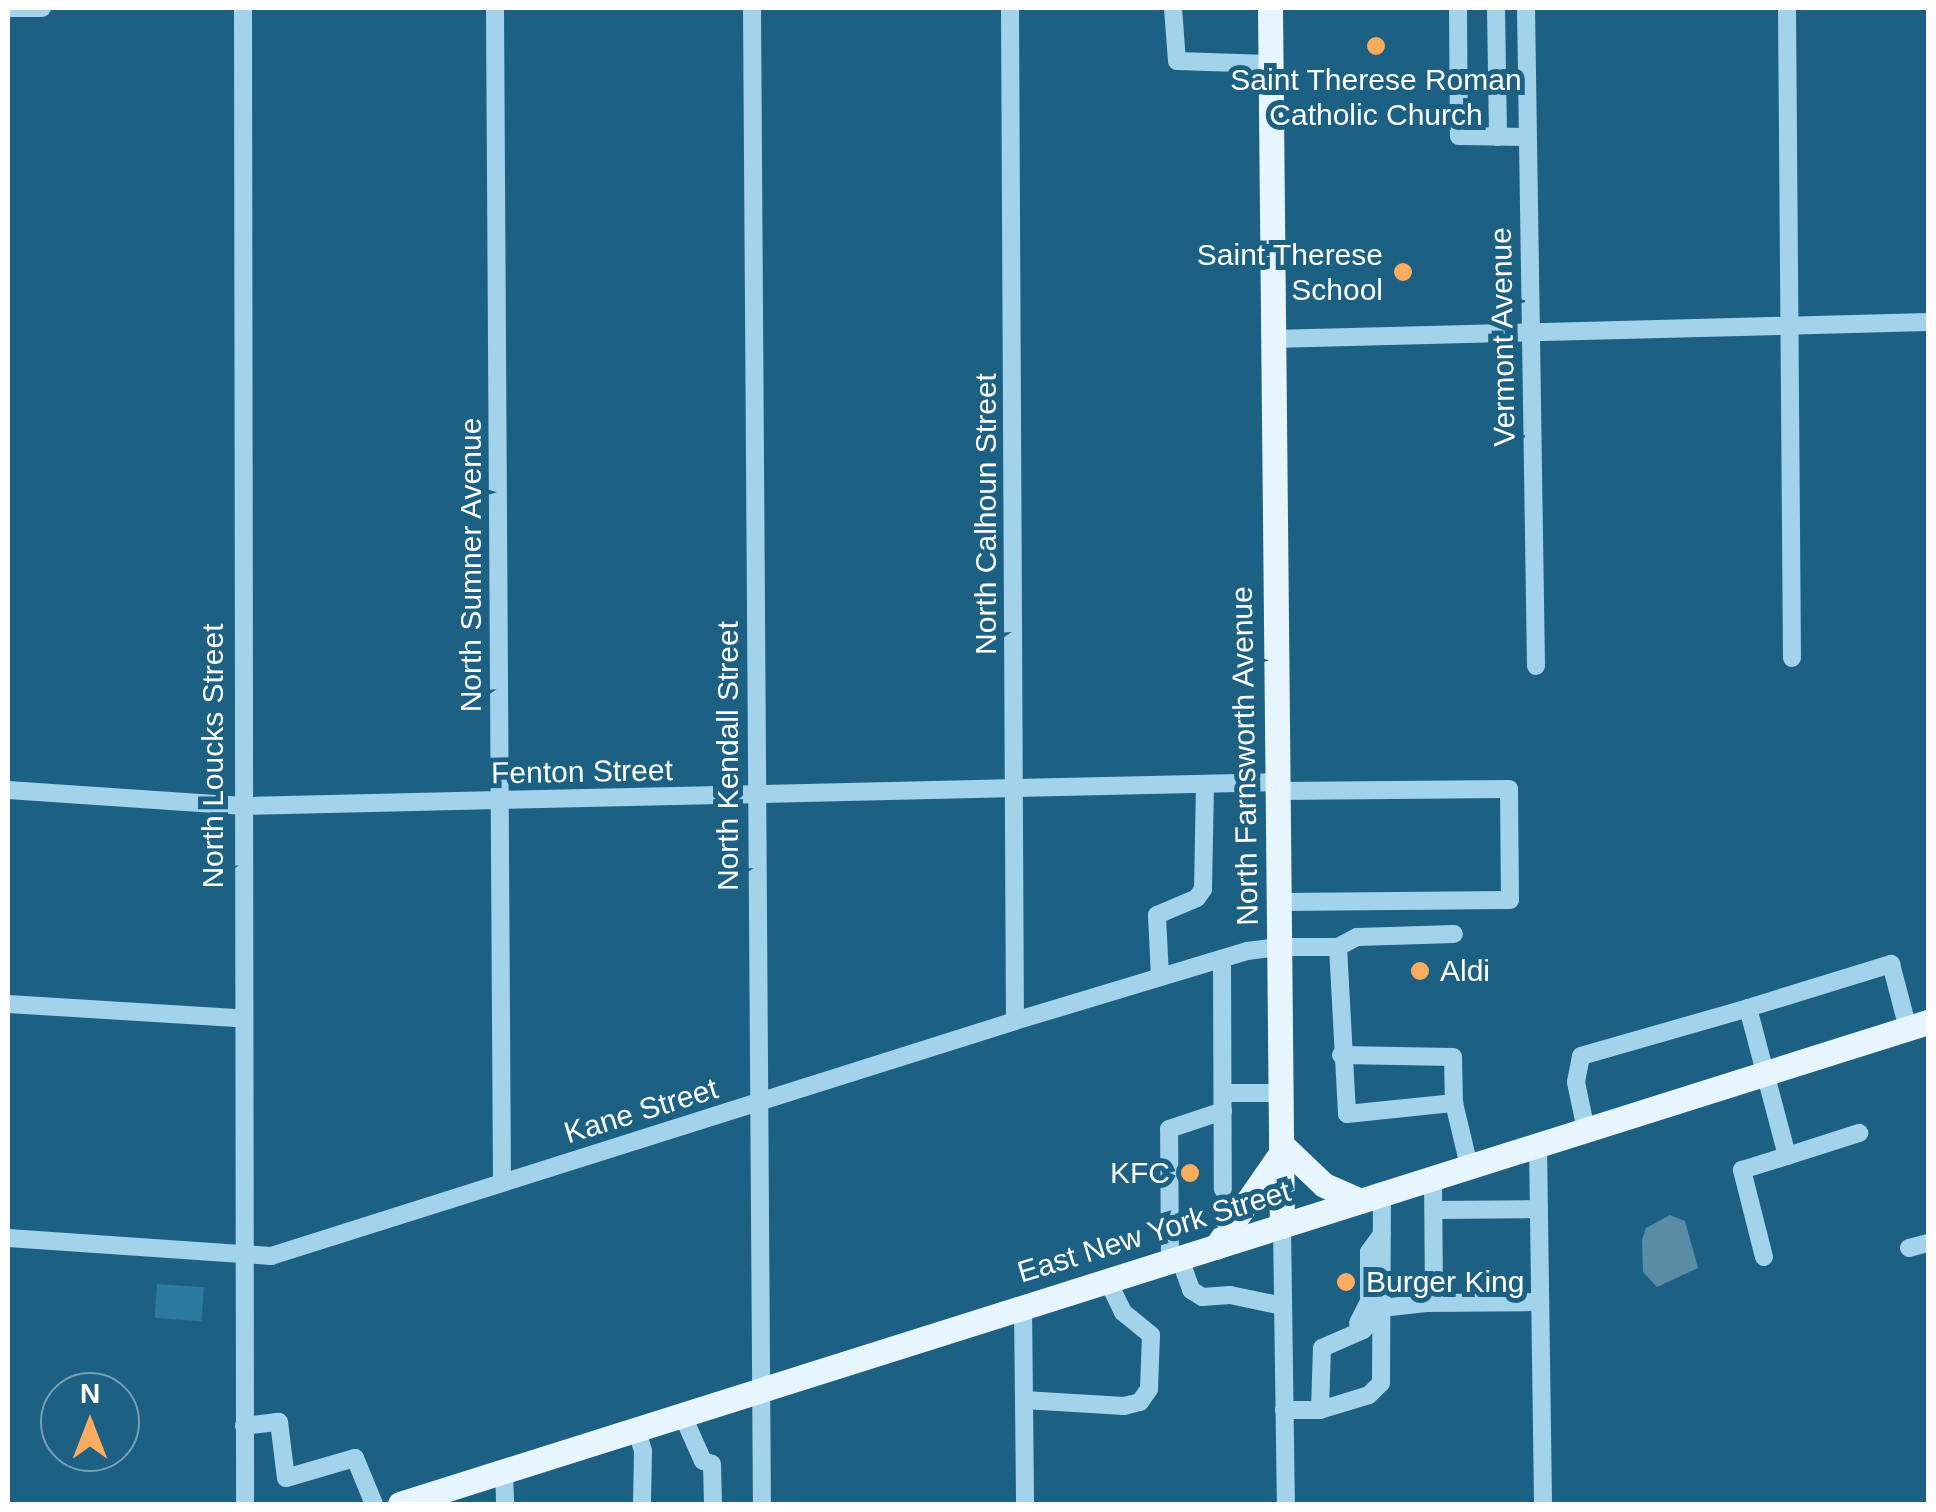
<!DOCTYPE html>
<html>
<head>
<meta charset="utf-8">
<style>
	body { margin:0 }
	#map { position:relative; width:1936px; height:1512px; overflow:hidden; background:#1c6083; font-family:Helvetica,sans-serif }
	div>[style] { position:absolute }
	.green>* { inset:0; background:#2b7aa0; transform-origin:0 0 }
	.water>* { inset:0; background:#5a8ca5 }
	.minor>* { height:18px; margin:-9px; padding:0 9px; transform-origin:9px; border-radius:9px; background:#a2d3ea }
	.major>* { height:25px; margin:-12.5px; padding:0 12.5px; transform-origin:12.5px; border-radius:12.5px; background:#e6f5fe }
	.dots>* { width:28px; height:28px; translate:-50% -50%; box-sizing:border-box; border:5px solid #1c6083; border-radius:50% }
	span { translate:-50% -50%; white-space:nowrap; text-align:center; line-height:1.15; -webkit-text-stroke:10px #1c6083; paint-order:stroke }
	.poi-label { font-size:30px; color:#fff }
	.right { translate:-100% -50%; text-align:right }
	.left { translate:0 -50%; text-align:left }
	.street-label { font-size:30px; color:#fff }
	.frame { position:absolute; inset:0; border:10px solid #fff; pointer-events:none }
	.north { position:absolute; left:40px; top:1372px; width:100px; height:100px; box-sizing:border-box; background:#1c6083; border:2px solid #77a0b5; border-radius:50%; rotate:0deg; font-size:28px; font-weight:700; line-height:40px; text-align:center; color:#fff }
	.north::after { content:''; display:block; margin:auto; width:35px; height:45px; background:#fbac5f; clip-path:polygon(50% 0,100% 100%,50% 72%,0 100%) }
</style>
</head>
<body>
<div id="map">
	<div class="green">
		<i style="left:157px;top:1284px;width:47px;height:34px;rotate:4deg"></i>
	</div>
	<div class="water">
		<i style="clip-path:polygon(1670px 1215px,1685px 1221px,1698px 1268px,1657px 1287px,1643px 1272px,1642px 1240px,1646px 1228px)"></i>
	</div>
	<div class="minor">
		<i style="left:8px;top:8px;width:34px"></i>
		<i style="left:243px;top:8px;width:1496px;rotate:89.92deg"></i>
		<i style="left:495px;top:8px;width:1174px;rotate:89.66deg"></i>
		<i style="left:752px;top:8px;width:1496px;rotate:89.62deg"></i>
		<i style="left:1010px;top:8px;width:1013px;rotate:89.72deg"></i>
		<i style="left:1173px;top:8px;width:53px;rotate:85.7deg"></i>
		<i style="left:1177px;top:61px;width:93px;rotate:1.8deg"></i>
		<i style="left:1458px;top:8px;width:128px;rotate:89.6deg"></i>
		<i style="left:1459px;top:136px;width:68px;rotate:0.8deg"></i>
		<i style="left:1496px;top:8px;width:129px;rotate:89.1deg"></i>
		<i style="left:1526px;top:8px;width:658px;rotate:89.13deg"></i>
		<i style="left:1787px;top:8px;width:650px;rotate:89.56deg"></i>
		<i style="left:1272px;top:339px;width:656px;rotate:-1.48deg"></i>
		<i style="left:8px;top:790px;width:233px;rotate:3.9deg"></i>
		<i style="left:240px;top:806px;width:1038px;rotate:-1.32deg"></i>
		<i style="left:1278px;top:791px;width:231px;rotate:-0.5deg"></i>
		<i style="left:1509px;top:789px;width:111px;rotate:89.5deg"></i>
		<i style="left:1510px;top:900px;width:230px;rotate:179.5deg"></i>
		<i style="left:1338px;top:947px;width:21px;rotate:-28deg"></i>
		<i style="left:1357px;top:937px;width:97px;rotate:-1.8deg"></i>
		<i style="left:1222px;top:959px;width:230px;rotate:89.8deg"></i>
		<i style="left:1160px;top:977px;width:62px;rotate:-92.8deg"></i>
		<i style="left:1157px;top:915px;width:43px;rotate:-23deg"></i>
		<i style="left:1197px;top:898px;width:11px;rotate:-56deg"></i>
		<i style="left:1203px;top:889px;width:105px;rotate:-88.9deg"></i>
		<i style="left:8px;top:1004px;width:232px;rotate:3.5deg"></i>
		<i style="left:1748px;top:1008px;width:150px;rotate:-17.1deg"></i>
		<i style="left:1891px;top:964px;width:67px;rotate:75.3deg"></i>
		<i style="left:1341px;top:1055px;width:112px;rotate:1deg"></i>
		<i style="left:1453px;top:1057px;width:46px;rotate:88.8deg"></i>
		<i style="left:1454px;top:1103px;width:65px;rotate:76.6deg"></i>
		<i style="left:1223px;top:1093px;width:58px"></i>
		<i style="left:1586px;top:1130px;width:49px;rotate:-101.8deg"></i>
		<i style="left:1576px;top:1082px;width:26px;rotate:-79deg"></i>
		<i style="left:1581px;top:1056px;width:174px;rotate:-16deg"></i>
		<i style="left:1748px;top:1008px;width:153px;rotate:75.2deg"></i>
		<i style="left:1787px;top:1156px;width:76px;rotate:-17.7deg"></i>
		<i style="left:1538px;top:1144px;width:360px;rotate:89.2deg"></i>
		<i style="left:1434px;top:1210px;width:105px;rotate:-0.5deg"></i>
		<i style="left:1282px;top:1226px;width:278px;rotate:89.2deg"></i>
		<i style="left:8px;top:1238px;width:264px;rotate:3.9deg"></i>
		<i style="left:271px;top:1256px;width:780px;rotate:-17.53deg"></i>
		<i style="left:1015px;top:1021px;width:242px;rotate:-16.8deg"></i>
		<i style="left:1247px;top:951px;width:34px;rotate:-7deg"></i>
		<i style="left:1281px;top:947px;width:57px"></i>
		<i style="left:1338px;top:947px;width:167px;rotate:86.9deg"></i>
		<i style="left:1347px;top:1114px;width:108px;rotate:-5.9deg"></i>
		<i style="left:1909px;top:1248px;width:20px;rotate:-15deg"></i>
		<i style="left:1764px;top:1257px;width:90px;rotate:-104.2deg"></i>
		<i style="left:1742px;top:1170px;width:47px;rotate:-17.3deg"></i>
		<i style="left:1180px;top:1259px;width:33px;rotate:70deg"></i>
		<i style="left:1191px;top:1290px;width:13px;rotate:32deg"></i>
		<i style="left:1202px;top:1297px;width:28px;rotate:-4deg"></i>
		<i style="left:1230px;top:1295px;width:54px;rotate:11.7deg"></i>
		<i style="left:1170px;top:1262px;width:133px;rotate:-90.4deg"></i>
		<i style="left:1169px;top:1129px;width:57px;rotate:-18.4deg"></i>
		<i style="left:1426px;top:1303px;width:114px;rotate:-0.5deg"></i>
		<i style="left:1023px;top:1306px;width:198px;rotate:89.4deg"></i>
		<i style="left:1358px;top:1323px;width:25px;rotate:-63deg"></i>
		<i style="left:1369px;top:1301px;width:49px;rotate:-90deg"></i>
		<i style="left:1369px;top:1252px;width:22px;rotate:-54deg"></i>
		<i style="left:1024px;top:1400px;width:100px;rotate:3.4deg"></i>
		<i style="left:1124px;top:1406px;width:16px;rotate:-14deg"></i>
		<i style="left:1140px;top:1402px;width:16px;rotate:-55deg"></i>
		<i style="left:1149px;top:1389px;width:54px;rotate:-87.9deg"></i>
		<i style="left:1151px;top:1335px;width:36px;rotate:-141deg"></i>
		<i style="left:1123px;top:1312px;width:34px;rotate:-116deg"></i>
		<i style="left:1284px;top:1410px;width:36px"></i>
		<i style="left:1320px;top:1410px;width:51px;rotate:-17deg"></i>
		<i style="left:1369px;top:1395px;width:17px;rotate:-45deg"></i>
		<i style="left:1381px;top:1383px;width:189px;rotate:-89.7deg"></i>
		<i style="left:1320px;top:1410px;width:62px;rotate:-88.2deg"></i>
		<i style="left:1322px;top:1348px;width:45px;rotate:-23.7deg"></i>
		<i style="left:1363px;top:1330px;width:29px;rotate:-49deg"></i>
		<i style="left:1382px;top:1308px;width:44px;rotate:-6.5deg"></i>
		<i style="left:1426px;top:1303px;width:12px;rotate:-48deg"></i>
		<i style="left:1434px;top:1294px;width:116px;rotate:-90.5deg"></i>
		<i style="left:682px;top:1414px;width:51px;rotate:65.9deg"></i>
		<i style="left:703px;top:1461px;width:9px;rotate:18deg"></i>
		<i style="left:712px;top:1464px;width:40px;rotate:88.6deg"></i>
		<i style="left:244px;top:1426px;width:35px;rotate:-7deg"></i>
		<i style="left:279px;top:1422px;width:56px;rotate:82.9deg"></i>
		<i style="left:286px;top:1478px;width:72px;rotate:-16.2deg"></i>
		<i style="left:355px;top:1458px;width:50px;rotate:67.6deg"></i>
		<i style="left:636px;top:1428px;width:24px;rotate:73deg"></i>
		<i style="left:643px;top:1451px;width:53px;rotate:91.1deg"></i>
		<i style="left:504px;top:1471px;width:33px;rotate:88deg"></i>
	</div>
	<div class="major">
		<i style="left:1270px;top:8px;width:1218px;rotate:89.44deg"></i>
		<i style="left:1281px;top:1144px;width:59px;rotate:43.6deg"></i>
		<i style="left:1324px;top:1185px;width:40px;rotate:23.4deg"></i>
		<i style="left:1216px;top:1247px;width:114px;rotate:-55.3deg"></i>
		<i style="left:400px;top:1504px;width:1602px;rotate:-17.51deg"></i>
	</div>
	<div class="dots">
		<i style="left:1376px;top:46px;background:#fbac5f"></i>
		<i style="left:1403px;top:272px;background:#fbac5f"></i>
		<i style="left:1420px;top:971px;background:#fbac5f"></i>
		<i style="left:1190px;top:1173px;background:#fbac5f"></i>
		<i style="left:1346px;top:1282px;background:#fbac5f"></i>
	</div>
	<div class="poi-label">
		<span style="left:1376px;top:97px">Saint Therese Roman<br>Catholic Church</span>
		<span class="right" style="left:1383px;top:272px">Saint Therese<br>School</span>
		<span class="left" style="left:1440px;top:971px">Aldi</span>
		<span class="right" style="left:1170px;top:1173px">KFC</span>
		<span class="left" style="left:1366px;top:1282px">Burger King</span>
	</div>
	<div class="street-label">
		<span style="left:1503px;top:337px;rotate:-91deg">Vermont Avenue</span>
		<span style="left:986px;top:514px;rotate:-90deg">North Calhoun Street</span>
		<span style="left:471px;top:565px;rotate:-90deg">North Sumner Avenue</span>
		<span style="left:213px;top:756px;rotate:-90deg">North Loucks Street</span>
		<span style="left:728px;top:756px;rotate:-90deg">North Kendall Street</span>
		<span style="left:1245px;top:756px;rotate:-91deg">North Farnsworth Avenue</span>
		<span style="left:582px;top:772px;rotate:-1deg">Fenton Street</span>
		<span style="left:641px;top:1111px;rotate:-17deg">Kane Street</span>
		<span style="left:1154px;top:1232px;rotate:-17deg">East New York Street</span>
	</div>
	<div class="frame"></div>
	<div class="north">N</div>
</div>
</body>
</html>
